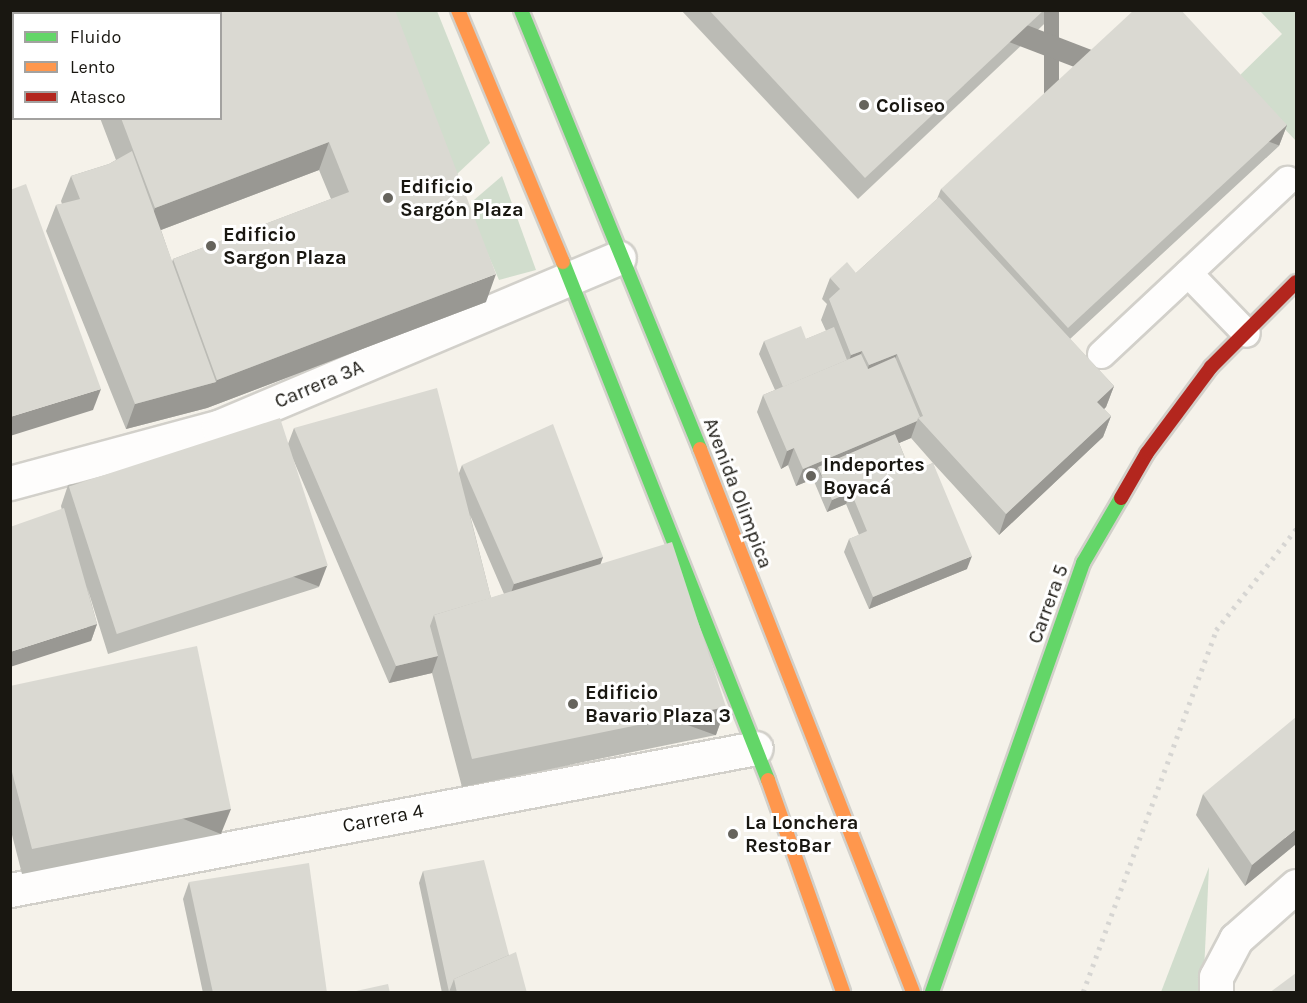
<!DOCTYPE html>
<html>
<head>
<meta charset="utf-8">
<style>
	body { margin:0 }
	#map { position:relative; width:1307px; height:1003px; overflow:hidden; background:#f5f2ea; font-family:Karla,sans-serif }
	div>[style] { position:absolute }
	.green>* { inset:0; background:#d1ddcd }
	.roads { filter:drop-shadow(2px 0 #d2d0ca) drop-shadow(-2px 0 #d2d0ca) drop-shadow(0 2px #d2d0ca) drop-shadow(0 -2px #d2d0ca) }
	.lane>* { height:27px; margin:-13.5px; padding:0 13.5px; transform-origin:13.5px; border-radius:13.5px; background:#fefdfc }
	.street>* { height:33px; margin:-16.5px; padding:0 16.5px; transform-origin:16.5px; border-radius:16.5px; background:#fefdfc }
	.fast>* { height:14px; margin:-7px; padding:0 7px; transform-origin:7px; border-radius:7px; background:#63d668 }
	.slow>* { height:14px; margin:-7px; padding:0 7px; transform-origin:7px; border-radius:7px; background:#ff974d }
	.jam>* { height:14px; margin:-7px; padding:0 7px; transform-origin:7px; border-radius:7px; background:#b3261e }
	.rail>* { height:4.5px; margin-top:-2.25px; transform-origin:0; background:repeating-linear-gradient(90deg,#d6d5d2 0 3px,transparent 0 9px) }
	.wall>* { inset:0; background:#bbbbb5 }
	.shaded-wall>* { inset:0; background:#999893; transform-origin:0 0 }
	.building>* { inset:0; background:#dad9d2; transform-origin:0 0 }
	.dots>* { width:16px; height:16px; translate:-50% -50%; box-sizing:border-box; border:3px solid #fff; border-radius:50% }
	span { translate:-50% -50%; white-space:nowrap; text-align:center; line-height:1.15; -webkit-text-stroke:6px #fff; paint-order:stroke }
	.poi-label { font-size:20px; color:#191711; font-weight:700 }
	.left { translate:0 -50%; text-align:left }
	.street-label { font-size:20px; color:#191711 }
	.frame { position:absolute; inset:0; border:12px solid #191711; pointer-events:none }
	.legend { position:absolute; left:12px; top:12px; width:210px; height:108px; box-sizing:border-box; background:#fff; border:2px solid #a3a2a0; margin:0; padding:8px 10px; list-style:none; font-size:18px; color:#191711 }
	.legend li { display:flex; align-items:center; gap:12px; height:30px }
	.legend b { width:30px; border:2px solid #a3a2a0 }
</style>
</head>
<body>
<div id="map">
	<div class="green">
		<i style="clip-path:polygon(390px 11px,437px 11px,490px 143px,456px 175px)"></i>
		<i style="clip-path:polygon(1260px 11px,1296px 11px,1296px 141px,1237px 78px,1282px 34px)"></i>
		<i style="clip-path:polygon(502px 176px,536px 270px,499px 280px,473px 220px,474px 200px)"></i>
		<i style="clip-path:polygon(1209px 867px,1203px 992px,1161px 992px)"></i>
	</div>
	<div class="roads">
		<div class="lane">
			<i style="left:1188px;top:273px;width:83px;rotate:46deg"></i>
			<i style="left:1101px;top:354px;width:255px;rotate:-43.1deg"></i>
		</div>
		<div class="street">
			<i style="left:10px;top:483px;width:215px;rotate:-15.1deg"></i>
			<i style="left:218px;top:427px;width:435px;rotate:-22.9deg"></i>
			<i style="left:10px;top:890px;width:759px;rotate:-10.78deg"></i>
			<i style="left:1216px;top:992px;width:15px;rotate:-90deg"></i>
			<i style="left:1216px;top:977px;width:43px;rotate:-62.2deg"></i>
			<i style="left:1236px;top:939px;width:80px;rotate:-41.5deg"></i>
		</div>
		<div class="fast">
			<i style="left:521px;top:10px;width:474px;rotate:67.8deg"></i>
			<i style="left:563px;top:262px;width:557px;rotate:68.41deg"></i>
			<i style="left:932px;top:992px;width:455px;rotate:-70.6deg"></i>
			<i style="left:1083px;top:563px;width:75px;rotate:-59.7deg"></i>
		</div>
		<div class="slow">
			<i style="left:458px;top:10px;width:273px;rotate:67.4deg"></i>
			<i style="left:700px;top:449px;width:583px;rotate:68.58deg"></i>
			<i style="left:768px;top:780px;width:225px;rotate:70.5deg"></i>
		</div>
		<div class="jam">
			<i style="left:1121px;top:498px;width:52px;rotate:-60deg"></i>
			<i style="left:1147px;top:453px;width:107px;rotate:-53.3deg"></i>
			<i style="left:1211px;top:367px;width:120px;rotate:-45deg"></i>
		</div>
	</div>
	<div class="rail">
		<i style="left:1083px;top:992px;width:386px;rotate:-69.8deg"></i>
		<i style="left:1216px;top:630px;width:129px;rotate:-51.6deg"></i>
	</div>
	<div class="wall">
		<i style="clip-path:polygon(evenodd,208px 10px,486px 302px,207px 408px,126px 429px,46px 231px,56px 205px,62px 204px,61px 201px,71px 176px,109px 164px,116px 160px,100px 118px,220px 118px,208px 10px,319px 170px,331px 199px,173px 259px,172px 262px,161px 230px,319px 170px)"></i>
		<i style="clip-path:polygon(681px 10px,1059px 10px,858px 199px)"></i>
		<i style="clip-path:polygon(evenodd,1287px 125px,1279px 146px,1070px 339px,1114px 386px,1106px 407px,1104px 409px,1111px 416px,1103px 437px,999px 535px,933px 463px,967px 569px,869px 609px,844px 552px,849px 539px,859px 535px,846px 504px,827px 512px,813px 479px,796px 486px,788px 465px,781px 469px,757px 412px,763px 395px,775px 390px,759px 354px,764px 341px,806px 339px,826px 331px,821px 320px,827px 304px,822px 299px,830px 278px,856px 273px,937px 199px,941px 189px,1287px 125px,911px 438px,933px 463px,911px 472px,899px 443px,911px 438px)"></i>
		<i style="clip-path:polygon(evenodd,294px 428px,459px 473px,462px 465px,603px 557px,600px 564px,726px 707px,716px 735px,462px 787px,432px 673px,389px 683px,293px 459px,319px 587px,108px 654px,87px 587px,97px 624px,91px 641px,61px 506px,68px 485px,288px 444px,294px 428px,470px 515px,504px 594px,491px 598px,470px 515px)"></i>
		<i style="clip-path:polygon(10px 686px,221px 834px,22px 874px,10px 827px)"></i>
		<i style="clip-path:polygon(1203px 794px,1296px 844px,1245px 886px,1196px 815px)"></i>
		<i style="clip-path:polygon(423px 871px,509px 955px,527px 993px,442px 993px,419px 883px)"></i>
		<i style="clip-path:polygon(189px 882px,327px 993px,203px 993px,183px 899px)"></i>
	</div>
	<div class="shaded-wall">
		<i style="left:1044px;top:10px;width:15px;height:245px"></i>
		<i style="left:1287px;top:125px;width:22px;height:299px;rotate:111deg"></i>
		<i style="clip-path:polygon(329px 142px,319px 170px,145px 236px,155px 208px)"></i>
		<i style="clip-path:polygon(496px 274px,486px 302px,207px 408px,126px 429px,135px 404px,216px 382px,217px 380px)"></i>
		<i style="clip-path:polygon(862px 351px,855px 372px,844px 376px,851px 355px)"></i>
		<i style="clip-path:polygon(897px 354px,889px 375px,861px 386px,869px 365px)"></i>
		<i style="clip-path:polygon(1114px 386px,1106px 407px,1090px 423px,1097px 402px)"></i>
		<i style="clip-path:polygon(101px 389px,93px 410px,10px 436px,10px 417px)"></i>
		<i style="clip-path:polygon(1111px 416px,1103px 437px,999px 535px,1006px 514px)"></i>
		<i style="clip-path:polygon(917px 421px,911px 438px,821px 476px,818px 467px,813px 479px,796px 486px,803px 469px)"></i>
		<i style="clip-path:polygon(794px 448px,788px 465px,781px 469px,787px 451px)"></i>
		<i style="clip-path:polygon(851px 492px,846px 504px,827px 512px,832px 500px)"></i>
		<i style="clip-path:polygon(972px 556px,967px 569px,869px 609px,873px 597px)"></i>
		<i style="clip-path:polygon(603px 557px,597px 574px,508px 602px,514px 584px)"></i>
		<i style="left:327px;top:566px;width:22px;height:222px;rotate:111deg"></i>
		<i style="clip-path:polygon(97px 624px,91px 641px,10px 667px,10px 652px)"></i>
		<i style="clip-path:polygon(438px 656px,432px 673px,389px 683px,396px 666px)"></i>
		<i style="left:726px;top:707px;width:30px;height:259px;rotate:110deg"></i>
		<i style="left:231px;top:809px;width:27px;height:203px;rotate:112deg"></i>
		<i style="clip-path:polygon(1296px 829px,1296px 844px,1245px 886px,1252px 865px)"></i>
	</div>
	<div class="building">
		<i style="clip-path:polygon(208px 10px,395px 10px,496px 274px,217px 380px,173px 259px,349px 192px,329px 142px,155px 208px,121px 118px,220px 118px,220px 14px,201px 14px)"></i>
		<i style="clip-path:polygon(709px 10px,1044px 10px,865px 178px)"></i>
		<i style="clip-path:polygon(1134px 10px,1181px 10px,1287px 125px,1068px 328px,941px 189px)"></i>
		<i style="clip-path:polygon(132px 151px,216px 382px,135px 404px,56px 205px,80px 199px,71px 176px,109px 164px)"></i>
		<i style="clip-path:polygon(26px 184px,101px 389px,10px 417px,10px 190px)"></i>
		<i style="clip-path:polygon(939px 197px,1114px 386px,1097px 402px,1111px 416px,1006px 514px,918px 418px,923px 416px,897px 354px,869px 365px,862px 351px,851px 355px,829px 299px,840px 289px,830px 278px,847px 262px,856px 273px)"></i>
		<i style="clip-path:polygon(801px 326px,806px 339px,834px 327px,847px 360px,783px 387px,764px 341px)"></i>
		<i style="clip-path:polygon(861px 354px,868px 369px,895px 357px,920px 417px,918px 418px,917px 421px,803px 469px,794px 448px,787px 451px,763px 395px)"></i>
		<i style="clip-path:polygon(437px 388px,491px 598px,434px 615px,430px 626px,438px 656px,396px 666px,294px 428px)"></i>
		<i style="left:280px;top:418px;width:155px;height:222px;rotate:72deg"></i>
		<i style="clip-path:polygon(553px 424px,603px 557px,514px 584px,462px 465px)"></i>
		<i style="clip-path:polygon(895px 434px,911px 472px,933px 463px,972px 556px,873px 597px,849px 539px,867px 531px,851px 492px,832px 500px,818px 467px)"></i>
		<i style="clip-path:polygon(64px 508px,97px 624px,10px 652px,10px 527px)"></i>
		<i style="clip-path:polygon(672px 542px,726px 707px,472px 759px,434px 615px)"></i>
		<i style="clip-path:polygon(197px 646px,231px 809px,32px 849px,10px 764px,10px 686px)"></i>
		<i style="clip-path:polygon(1296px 717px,1296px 829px,1252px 865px,1203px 794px)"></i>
		<i style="clip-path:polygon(484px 860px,509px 955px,454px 979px,449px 992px,423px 871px)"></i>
		<i style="clip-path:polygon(309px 863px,327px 993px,213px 993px,189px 882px)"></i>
		<i style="clip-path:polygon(516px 952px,527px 993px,457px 993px,454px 979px)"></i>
		<i style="clip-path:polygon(1296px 973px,1296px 993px,1269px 993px)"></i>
		<i style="clip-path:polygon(388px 984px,390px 993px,347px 993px)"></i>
	</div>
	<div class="dots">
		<i style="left:864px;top:105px;background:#66645d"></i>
		<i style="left:388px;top:198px;background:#66645d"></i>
		<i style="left:211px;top:246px;background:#66645d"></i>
		<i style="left:811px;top:476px;background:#66645d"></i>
		<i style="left:573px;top:704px;background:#66645d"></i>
		<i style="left:733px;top:834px;background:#66645d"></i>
	</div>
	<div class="poi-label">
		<span class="left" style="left:876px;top:105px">Coliseo</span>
		<span class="left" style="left:400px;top:198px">Edificio<br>Sargón Plaza</span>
		<span class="left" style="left:223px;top:246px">Edificio<br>Sargon Plaza</span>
		<span class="left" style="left:823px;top:476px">Indeportes<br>Boyacá</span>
		<span class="left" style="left:585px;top:704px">Edificio<br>Bavario Plaza 3</span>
		<span class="left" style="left:745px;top:834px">La Lonchera<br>RestoBar</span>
	</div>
	<div class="street-label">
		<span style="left:319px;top:384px;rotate:-23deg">Carrera 3A</span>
		<span style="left:738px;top:493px;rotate:69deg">Avenida Olimpica</span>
		<span style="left:1048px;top:604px;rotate:-70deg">Carrera 5</span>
		<span style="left:383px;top:818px;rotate:-11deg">Carrera 4</span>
	</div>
	<div class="frame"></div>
	<ul class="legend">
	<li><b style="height:8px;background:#63d668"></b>Fluido</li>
	<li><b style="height:8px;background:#ff974d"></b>Lento</li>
	<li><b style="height:8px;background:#b3261e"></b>Atasco</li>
	</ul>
</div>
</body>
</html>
